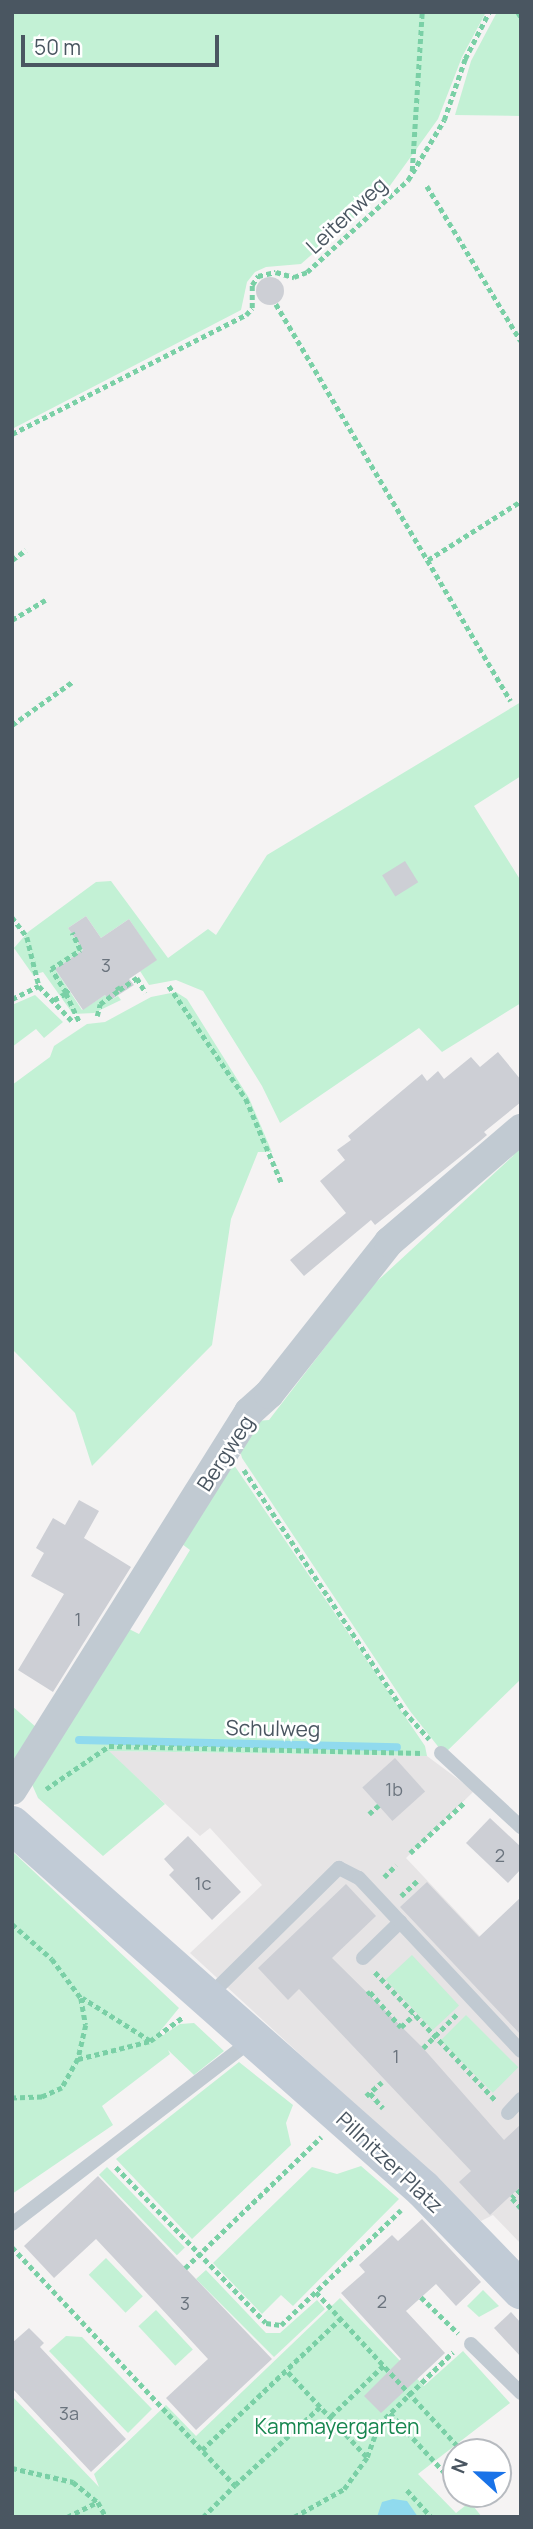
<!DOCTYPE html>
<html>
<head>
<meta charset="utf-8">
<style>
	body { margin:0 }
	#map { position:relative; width:533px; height:2529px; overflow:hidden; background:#f5f3f3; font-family:Manrope,sans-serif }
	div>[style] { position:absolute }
	.education>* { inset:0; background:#e6e4e5 }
	.green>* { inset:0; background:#c3f1d5; transform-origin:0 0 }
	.water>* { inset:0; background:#90daee }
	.stream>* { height:8px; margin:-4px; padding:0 4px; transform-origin:4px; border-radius:4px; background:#90daee }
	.building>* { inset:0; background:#cdcfd5; transform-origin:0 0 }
	.round { border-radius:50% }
	.path>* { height:4.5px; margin-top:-2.25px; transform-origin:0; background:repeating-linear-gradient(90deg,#7ad0a6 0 5px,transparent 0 8.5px) }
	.service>* { height:14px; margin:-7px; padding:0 7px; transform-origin:7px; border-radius:7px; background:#c1cad2 }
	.minor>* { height:30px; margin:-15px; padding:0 15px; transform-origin:15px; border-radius:15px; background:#c1cad2 }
	.secondary>* { height:38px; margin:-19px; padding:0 19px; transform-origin:19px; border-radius:19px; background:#c1cbd6 }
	span { translate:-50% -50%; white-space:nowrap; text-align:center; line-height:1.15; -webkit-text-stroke:5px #fff; paint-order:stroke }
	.number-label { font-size:18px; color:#6b747e }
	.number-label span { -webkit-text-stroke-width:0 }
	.street-label { font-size:21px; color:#4a5661 }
	.park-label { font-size:21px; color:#17864f }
	.frame { position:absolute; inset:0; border:14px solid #4a5661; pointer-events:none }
	.north { position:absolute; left:442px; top:2438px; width:70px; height:70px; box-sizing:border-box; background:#fff; border:2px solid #b7bbc0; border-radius:50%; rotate:292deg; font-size:19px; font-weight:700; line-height:28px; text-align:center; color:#4a5661 }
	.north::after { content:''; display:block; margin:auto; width:24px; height:32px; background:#1a73e8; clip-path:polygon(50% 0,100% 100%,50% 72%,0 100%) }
	.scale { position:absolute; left:21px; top:35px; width:198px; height:32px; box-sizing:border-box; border:4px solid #4a5661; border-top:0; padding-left:9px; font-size:21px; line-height:24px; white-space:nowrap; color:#4a5661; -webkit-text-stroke:5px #fff; paint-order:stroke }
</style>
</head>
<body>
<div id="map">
	<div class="education">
		<i style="clip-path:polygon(108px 1751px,427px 1756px,474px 1791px,406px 1858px,521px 1980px,521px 2244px,493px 2215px,481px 2221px,190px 1953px,262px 1885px,210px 1828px,200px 1836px)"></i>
	</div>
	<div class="green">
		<i style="clip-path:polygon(12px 12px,486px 12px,462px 57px,438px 119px,389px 187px,301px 264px,266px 267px,255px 272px,247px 282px,241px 310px,12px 429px)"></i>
		<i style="clip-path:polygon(497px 12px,521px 12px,521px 116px,455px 115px,471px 61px)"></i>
		<i style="clip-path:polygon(521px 702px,521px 776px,474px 806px,521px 881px,521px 1003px,442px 1052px,419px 1028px,280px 1123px,262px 1086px,203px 991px,176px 980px,149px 985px,140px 971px,156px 960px,129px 919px,101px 938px,86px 916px,68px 928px,83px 950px,55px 969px,82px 1010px,105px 995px,109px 1001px,118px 996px,121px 1000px,94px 1013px,73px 1014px,43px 972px,33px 975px,14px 948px,28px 932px,96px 882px,111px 881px,168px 958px,208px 929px,216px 935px,267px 855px)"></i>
		<i style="clip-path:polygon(176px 992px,187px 999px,249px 1098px,272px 1152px,258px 1152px,231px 1219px,212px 1345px,92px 1466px,75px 1413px,12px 1349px,12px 1085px,50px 1057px,54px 1046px,87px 1024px,105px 1022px,151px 997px)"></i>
		<i style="clip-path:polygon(35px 995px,63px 1022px,44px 1038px,36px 1029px,12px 1047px,12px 1005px)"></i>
		<i style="clip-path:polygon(521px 1139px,521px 1679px,444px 1754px,410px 1711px,242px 1458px,239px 1447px,257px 1421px,269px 1420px,372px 1286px,513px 1156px)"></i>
		<i style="clip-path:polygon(228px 1463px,234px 1465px,425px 1746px,427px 1756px,109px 1751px,165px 1804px,103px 1856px,38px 1798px,30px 1780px,125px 1627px,139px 1634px,190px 1550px,178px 1541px)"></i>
		<i style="clip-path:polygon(12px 1706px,37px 1728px,12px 1771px)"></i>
		<i style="clip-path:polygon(12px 1851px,179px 2008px,157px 2035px,159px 2038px,180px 2024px,194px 2023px,224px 2051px,194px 2075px,168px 2050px,170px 2054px,102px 2106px,113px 2125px,12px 2194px)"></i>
		<i style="left:412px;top:1955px;width:69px;height:36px;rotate:47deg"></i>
		<i style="left:466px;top:2015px;width:74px;height:36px;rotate:45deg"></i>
		<i style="clip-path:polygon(239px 2062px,293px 2105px,286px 2123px,291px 2145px,192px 2239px,116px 2159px)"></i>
		<i style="clip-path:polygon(361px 2166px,399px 2199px,293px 2306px,281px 2295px,262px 2314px,213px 2263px,312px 2167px,337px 2174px)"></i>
		<i style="left:107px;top:2167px;width:112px;height:11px;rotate:46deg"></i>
		<i style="left:106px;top:2258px;width:53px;height:24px;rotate:46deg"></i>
		<i style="clip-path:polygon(206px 2270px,266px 2333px,280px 2333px,317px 2300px,325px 2309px,274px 2357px,196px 2279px)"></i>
		<i style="clip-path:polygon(483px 2290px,499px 2306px,479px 2317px,467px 2306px)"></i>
		<i style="clip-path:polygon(340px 2298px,424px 2386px,463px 2351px,510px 2403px,418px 2474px,456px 2513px,470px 2502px,482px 2517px,12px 2517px,12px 2396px,99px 2487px,94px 2474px,166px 2405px,196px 2436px)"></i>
		<i style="left:156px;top:2310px;width:54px;height:24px;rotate:47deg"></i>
		<i style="clip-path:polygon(66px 2336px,82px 2337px,152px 2409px,128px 2433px,49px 2351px)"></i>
	</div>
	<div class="water">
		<i style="clip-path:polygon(393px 2499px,407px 2501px,418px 2517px,377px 2517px,382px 2502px)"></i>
	</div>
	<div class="stream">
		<i style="left:79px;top:1740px;width:318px;rotate:1.3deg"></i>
	</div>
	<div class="building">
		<i class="round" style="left:256px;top:277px;width:28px;height:28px"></i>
		<i style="left:405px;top:861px;width:25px;height:27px;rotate:58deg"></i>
		<i style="clip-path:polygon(86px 916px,101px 938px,129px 919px,157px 960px,129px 979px,134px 985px,109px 1001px,105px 995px,83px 1010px,55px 969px,83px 950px,68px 928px)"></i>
		<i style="clip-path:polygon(498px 1052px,521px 1080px,521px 1102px,484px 1132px,487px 1135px,480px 1141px,375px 1225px,371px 1220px,304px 1276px,290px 1260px,346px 1213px,320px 1181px,345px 1160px,337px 1150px,351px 1140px,348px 1136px,422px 1074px,427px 1081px,438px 1071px,444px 1079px,471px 1057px,480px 1067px)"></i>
		<i style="clip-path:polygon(79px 1500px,99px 1511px,84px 1538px,131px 1567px,53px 1692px,18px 1670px,64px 1594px,31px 1576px,44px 1553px,36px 1548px,53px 1518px,65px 1525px)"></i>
		<i style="left:395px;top:1758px;width:45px;height:44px;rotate:48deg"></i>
		<i style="clip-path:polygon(490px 1818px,521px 1847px,521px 1869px,508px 1883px,466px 1843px)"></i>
		<i style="clip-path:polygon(188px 1836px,241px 1892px,212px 1920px,169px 1875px,174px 1870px,164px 1859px)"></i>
		<i style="clip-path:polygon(427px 1882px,479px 1937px,521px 1897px,521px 2035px,400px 1907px)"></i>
		<i style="clip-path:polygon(346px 1884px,376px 1916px,332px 1958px,423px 2048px,504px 2140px,521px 2124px,521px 2186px,490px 2215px,459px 2182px,471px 2171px,299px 1989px,288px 2000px,258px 1968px)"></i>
		<i style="clip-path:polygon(98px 2176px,272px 2359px,196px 2430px,166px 2398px,208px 2359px,159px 2306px,96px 2239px,54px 2278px,24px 2246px)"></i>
		<i style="clip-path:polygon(422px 2219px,481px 2282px,456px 2306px,436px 2284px,406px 2311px,445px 2353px,381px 2413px,364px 2396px,401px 2359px,341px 2293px,365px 2272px,359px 2265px,392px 2235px,398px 2241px)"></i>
		<i style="clip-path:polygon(511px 2312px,521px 2323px,521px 2357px,494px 2328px)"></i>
		<i style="clip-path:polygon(29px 2328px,44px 2343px,40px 2347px,126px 2439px,91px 2472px,12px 2388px,12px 2343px)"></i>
	</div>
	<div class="path">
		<i style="left:518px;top:12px;width:6px;rotate:59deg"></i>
		<i style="left:412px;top:171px;width:159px;rotate:-86.4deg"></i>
		<i style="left:427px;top:186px;width:181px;rotate:58.8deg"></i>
		<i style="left:276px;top:304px;width:461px;rotate:59.4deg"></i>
		<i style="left:12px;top:434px;width:263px;rotate:-27deg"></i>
		<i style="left:246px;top:315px;width:9px;rotate:-49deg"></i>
		<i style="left:252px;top:308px;width:23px;rotate:-90deg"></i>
		<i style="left:252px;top:285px;width:11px;rotate:-56deg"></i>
		<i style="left:258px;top:276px;width:18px;rotate:-13deg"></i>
		<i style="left:276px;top:272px;width:19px;rotate:16deg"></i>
		<i style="left:294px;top:277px;width:14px;rotate:-21deg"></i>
		<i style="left:307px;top:272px;width:137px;rotate:-42.3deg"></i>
		<i style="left:408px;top:180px;width:70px;rotate:-59deg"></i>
		<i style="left:444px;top:120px;width:65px;rotate:-71deg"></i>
		<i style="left:465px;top:59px;width:53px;rotate:-62.9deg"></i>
		<i style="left:12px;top:560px;width:17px;rotate:-36deg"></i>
		<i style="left:428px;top:560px;width:110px;rotate:-32.4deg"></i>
		<i style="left:12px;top:620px;width:39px;rotate:-31deg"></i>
		<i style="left:12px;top:725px;width:74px;rotate:-35.6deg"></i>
		<i style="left:12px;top:917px;width:25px;rotate:53deg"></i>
		<i style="left:27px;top:937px;width:50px;rotate:76.2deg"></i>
		<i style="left:169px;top:986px;width:137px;rotate:55.7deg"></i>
		<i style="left:246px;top:1099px;width:92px;rotate:67deg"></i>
		<i style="left:69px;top:990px;width:4px;rotate:135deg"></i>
		<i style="left:66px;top:993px;width:31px;rotate:65deg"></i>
		<i style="left:119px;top:990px;width:22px;rotate:-34deg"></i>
		<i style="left:137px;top:978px;width:17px;rotate:59deg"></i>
		<i style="left:12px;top:999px;width:30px;rotate:-26deg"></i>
		<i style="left:39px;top:986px;width:50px;rotate:46.6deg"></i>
		<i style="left:54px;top:1000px;width:14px;rotate:-30deg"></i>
		<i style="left:66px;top:993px;width:28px;rotate:-122deg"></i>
		<i style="left:51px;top:969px;width:35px;rotate:-33deg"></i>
		<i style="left:80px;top:950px;width:19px;rotate:-115deg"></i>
		<i style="left:97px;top:1016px;width:12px;rotate:-76deg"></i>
		<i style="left:100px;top:1004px;width:24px;rotate:-36deg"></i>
		<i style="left:119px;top:990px;width:4px;rotate:-124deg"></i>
		<i style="left:244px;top:1470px;width:289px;rotate:56.4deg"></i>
		<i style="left:404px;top:1711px;width:38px;rotate:48deg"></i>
		<i style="left:46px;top:1789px;width:76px;rotate:-34.3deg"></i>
		<i style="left:109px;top:1746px;width:314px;rotate:1.3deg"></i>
		<i style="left:369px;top:1814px;width:13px;rotate:-42deg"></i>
		<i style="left:410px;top:1853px;width:76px;rotate:-42.9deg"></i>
		<i style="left:384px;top:1877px;width:17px;rotate:-45deg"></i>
		<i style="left:401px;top:1896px;width:22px;rotate:-43deg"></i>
		<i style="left:12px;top:1924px;width:53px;rotate:41.2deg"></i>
		<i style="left:52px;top:1959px;width:49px;rotate:53.4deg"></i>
		<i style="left:81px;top:1998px;width:27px;rotate:80deg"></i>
		<i style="left:86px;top:2025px;width:35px;rotate:103deg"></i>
		<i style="left:78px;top:2059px;width:33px;rotate:119deg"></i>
		<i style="left:62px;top:2088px;width:22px;rotate:156deg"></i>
		<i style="left:42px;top:2097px;width:30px;rotate:178deg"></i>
		<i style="left:375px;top:1972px;width:177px;rotate:46.8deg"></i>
		<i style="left:367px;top:1994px;width:4px;rotate:-34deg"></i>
		<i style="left:370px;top:1992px;width:47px;rotate:48.5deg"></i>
		<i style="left:401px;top:2027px;width:18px;rotate:-43deg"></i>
		<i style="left:150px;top:2041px;width:41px;rotate:-36deg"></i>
		<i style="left:423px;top:2048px;width:49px;rotate:-45deg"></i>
		<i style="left:78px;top:2059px;width:74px;rotate:-14deg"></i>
		<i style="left:150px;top:2041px;width:80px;rotate:-147.7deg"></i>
		<i style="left:370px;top:2093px;width:20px;rotate:49deg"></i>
		<i style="left:366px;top:2096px;width:21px;rotate:-41deg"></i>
		<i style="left:116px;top:2167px;width:216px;rotate:46.1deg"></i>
		<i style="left:266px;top:2323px;width:15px;rotate:8deg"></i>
		<i style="left:281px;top:2325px;width:166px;rotate:-43.8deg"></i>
		<i style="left:521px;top:2190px;width:12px;rotate:138deg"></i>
		<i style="left:512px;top:2198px;width:13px;rotate:48deg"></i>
		<i style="left:12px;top:2247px;width:326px;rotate:46.9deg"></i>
		<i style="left:235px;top:2485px;width:117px;rotate:-42.6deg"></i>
		<i style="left:185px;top:2268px;width:189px;rotate:-43.9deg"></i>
		<i style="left:316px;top:2292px;width:217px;rotate:47.4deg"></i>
		<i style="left:421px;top:2297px;width:52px;rotate:44.2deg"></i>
		<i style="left:288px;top:2372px;width:116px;rotate:47.1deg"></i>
		<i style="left:390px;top:2413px;width:98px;rotate:47.5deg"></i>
		<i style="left:331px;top:2416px;width:75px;rotate:-43.9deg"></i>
		<i style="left:202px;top:2450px;width:192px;rotate:-43.5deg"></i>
		<i style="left:12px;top:2468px;width:63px;rotate:12.9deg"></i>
		<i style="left:73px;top:2482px;width:32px;rotate:39deg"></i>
		<i style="left:407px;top:2490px;width:36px;rotate:48deg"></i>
		<i style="left:67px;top:2517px;width:34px;rotate:-26deg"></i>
		<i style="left:98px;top:2502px;width:17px;rotate:62deg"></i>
		<i style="left:203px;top:2517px;width:45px;rotate:-45deg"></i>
		<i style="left:294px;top:2517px;width:57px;rotate:-29.2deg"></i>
		<i style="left:344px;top:2489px;width:39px;rotate:-54deg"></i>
		<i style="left:367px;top:2457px;width:35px;rotate:-70deg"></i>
		<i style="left:379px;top:2424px;width:103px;rotate:-44.2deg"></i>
	</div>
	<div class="service">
		<i style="left:441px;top:1753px;width:109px;rotate:42.8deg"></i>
		<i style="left:363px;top:1958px;width:52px;rotate:-44.2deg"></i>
		<i style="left:208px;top:1997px;width:184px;rotate:-44.6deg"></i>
		<i style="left:339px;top:1868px;width:22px;rotate:27deg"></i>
		<i style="left:359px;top:1878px;width:237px;rotate:46.9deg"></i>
		<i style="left:508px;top:2113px;width:19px;rotate:-47deg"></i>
		<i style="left:12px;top:2224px;width:302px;rotate:-37.5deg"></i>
		<i style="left:471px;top:2344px;width:70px;rotate:44.4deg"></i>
	</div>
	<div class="minor">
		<i style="left:12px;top:1790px;width:446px;rotate:-57.9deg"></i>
		<i style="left:249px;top:1412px;width:27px;rotate:-42deg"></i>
		<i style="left:269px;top:1394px;width:194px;rotate:-51.7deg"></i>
		<i style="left:389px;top:1242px;width:174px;rotate:-40.6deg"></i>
	</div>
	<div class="secondary">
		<i style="left:12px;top:1825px;width:549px;rotate:41.53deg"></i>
		<i style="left:423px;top:2189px;width:141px;rotate:45.9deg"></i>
	</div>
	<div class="number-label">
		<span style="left:106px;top:965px">3</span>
		<span style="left:78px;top:1619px">1</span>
		<span style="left:394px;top:1789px">1b</span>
		<span style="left:500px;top:1855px">2</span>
		<span style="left:203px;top:1883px">1c</span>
		<span style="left:396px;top:2056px">1</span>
		<span style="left:382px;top:2301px">2</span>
		<span style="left:185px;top:2303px">3</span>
		<span style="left:69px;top:2413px">3a</span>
	</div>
	<div class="street-label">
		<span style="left:346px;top:215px;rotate:-43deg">Leitenweg</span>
		<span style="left:225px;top:1453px;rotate:-57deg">Bergweg</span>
		<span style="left:273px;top:1728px;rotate:1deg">Schulweg</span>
		<span style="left:390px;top:2162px;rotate:43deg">Pillnitzer Platz</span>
	</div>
	<div class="park-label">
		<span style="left:337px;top:2426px">Kammayergarten</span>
	</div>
	<div class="frame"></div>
	<div class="north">N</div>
	<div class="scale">50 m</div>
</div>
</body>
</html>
